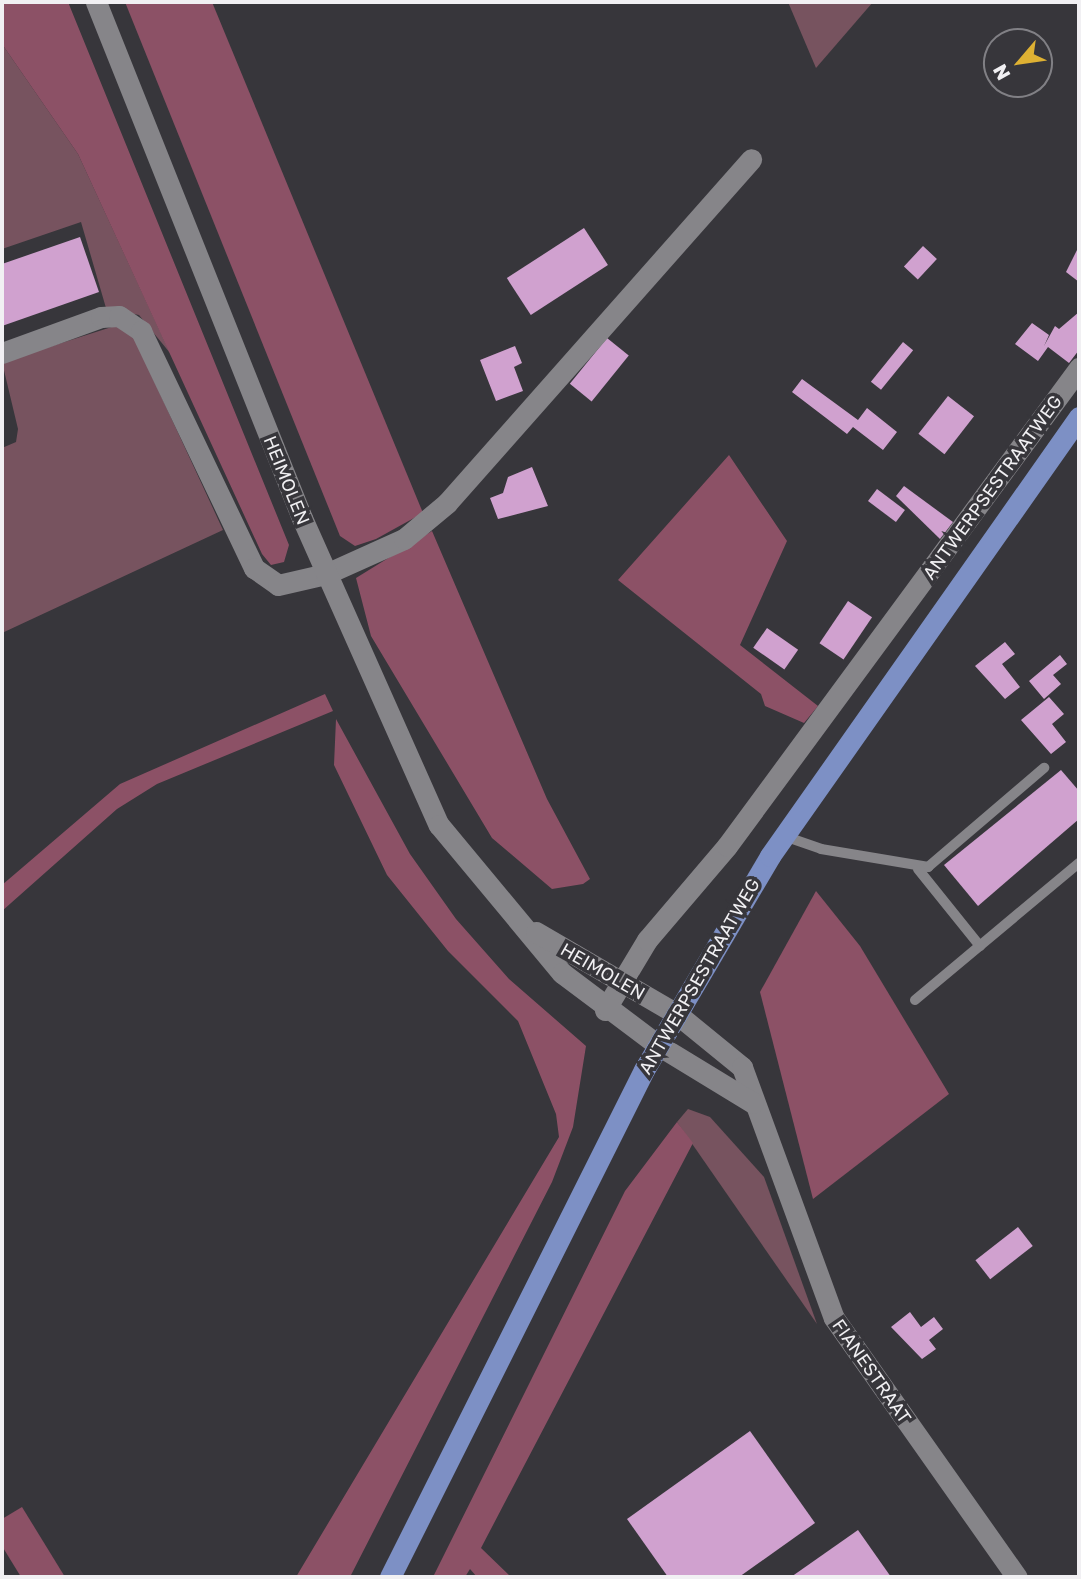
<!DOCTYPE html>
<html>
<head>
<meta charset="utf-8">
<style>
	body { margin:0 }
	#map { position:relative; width:1081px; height:1579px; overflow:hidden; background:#37363b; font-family:"Golos Text",sans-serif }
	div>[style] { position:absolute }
	.green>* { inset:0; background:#77535f }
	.forest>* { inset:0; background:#8c5166 }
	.building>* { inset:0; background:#d0a1cf; transform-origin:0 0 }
	.lane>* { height:10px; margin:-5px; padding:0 5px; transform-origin:5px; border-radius:5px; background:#868589 }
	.street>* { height:21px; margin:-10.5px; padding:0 10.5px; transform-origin:10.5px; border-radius:10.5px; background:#868589 }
	.secondary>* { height:21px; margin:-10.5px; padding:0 10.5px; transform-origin:10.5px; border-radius:10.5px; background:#868589 }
	.primary>* { height:21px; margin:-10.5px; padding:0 10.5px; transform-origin:10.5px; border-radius:10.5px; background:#7d90c5 }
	span { translate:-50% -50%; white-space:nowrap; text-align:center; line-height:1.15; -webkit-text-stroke:7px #37363b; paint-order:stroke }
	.street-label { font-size:18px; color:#f1f0f3 }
	.frame { position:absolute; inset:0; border:4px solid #f1f0f3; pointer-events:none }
	.north { position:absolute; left:983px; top:28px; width:70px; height:70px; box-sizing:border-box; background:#37363b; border:2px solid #818085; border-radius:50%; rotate:241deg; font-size:19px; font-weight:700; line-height:28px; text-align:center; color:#f1f0f3 }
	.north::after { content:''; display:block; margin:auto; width:24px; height:32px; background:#deb133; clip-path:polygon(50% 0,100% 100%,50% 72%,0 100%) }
</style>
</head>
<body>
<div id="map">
	<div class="green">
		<i style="clip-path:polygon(788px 2px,873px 2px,816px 68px)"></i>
		<i style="clip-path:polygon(2px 44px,78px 154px,170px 353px,139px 315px,106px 308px,81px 222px,2px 249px)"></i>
		<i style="clip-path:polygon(121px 324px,131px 331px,223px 530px,2px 633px,2px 448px,16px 442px,18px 429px,2px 362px)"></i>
		<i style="clip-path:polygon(688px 1109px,710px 1117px,764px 1177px,817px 1324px,677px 1122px)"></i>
	</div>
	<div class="forest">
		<i style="clip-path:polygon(2px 2px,68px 2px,289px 545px,284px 562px,271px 565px,262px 554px,78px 154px,2px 44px)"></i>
		<i style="clip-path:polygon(125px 2px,212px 2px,423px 513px,376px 539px,355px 546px,340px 536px)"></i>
		<i style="clip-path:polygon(729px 455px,787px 541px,740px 645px,818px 706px,804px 723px,765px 706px,761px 694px,618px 580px)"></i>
		<i style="clip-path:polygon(432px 531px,547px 799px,590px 879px,583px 884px,552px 889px,492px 838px,371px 636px,356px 578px)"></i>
		<i style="clip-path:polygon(325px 694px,333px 711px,157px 784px,117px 809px,2px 911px,2px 885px,120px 784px)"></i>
		<i style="clip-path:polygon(336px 719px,410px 854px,456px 919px,509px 979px,586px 1046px,573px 1127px,552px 1182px,350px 1577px,296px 1577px,559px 1137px,556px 1114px,518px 1021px,448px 951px,387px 875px,334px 765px)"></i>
		<i style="clip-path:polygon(816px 891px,860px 946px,949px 1094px,813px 1199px,760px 992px)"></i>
		<i style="clip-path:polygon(677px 1122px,693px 1143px,481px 1548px,511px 1577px,477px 1577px,470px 1569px,465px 1577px,433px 1577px,625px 1191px)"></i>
		<i style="clip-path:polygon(22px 1507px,65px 1577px,21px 1577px,2px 1546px,2px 1519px)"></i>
	</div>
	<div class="building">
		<i style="left:584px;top:228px;width:44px;height:92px;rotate:57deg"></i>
		<i style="clip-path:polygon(80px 237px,99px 292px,2px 326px,2px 264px)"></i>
		<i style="left:923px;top:246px;width:19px;height:28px;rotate:43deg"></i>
		<i style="clip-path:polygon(1079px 246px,1079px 282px,1066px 272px)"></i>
		<i style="clip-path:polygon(1079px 312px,1079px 350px,1069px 363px,1048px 347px,1038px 361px,1015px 344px,1032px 323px,1049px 335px,1044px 346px,1055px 326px,1059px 329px)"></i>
		<i style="left:607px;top:338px;width:28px;height:59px;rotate:39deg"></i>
		<i style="left:903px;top:342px;width:13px;height:51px;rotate:39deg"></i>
		<i style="clip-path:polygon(515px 346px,522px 363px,514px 367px,523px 391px,496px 401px,480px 360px)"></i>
		<i style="clip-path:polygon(802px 379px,858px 420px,867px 408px,897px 432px,883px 450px,853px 427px,847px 434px,792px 392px)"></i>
		<i style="left:948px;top:396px;width:33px;height:48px;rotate:38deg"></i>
		<i style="clip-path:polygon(532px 467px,548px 506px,498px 519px,490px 498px,503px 493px,508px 477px)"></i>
		<i style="clip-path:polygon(904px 486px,953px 522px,940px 539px,896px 496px)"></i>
		<i style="left:877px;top:489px;width:35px;height:15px;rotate:37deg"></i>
		<i style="left:848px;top:601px;width:29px;height:51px;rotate:34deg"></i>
		<i style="left:767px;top:628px;width:38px;height:24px;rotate:35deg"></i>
		<i style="clip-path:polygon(1005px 642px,1015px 654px,1002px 664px,1020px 687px,1005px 699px,975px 666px)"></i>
		<i style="clip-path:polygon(1060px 655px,1067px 664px,1053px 675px,1061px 684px,1044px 699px,1029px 681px)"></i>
		<i style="clip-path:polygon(1049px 697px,1064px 714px,1052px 724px,1066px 742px,1051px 754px,1021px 720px)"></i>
		<i style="clip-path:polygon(1061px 770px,1079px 791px,1079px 819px,978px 906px,944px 865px)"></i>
		<i style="left:1018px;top:1227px;width:24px;height:54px;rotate:52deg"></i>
		<i style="clip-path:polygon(910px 1312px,921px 1327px,934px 1317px,943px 1329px,929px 1340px,936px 1349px,922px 1359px,891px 1327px)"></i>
		<i style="clip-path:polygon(750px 1431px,815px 1523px,739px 1577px,668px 1577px,627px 1519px)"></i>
		<i style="clip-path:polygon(858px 1530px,891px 1577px,791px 1577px)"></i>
	</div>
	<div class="lane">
		<i style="left:784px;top:836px;width:39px;rotate:19deg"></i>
		<i style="left:821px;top:849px;width:109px;rotate:9.5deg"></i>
		<i style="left:928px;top:867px;width:153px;rotate:-40.5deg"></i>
		<i style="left:918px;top:869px;width:99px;rotate:51.2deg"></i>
		<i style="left:915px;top:1000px;width:214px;rotate:-39.9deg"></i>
	</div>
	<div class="street">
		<i style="left:2px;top:353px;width:105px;rotate:-20deg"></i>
		<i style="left:101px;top:317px;width:18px;rotate:-3deg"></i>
		<i style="left:119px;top:316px;width:27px;rotate:34deg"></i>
		<i style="left:141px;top:331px;width:263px;rotate:64.5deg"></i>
		<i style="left:254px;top:568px;width:29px;rotate:35deg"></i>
		<i style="left:278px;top:585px;width:49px;rotate:-12.9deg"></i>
		<i style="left:326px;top:574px;width:85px;rotate:-24.2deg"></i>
		<i style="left:404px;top:539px;width:56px;rotate:-39.9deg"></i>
		<i style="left:447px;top:503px;width:459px;rotate:-48.5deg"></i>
		<i style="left:605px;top:1010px;width:82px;rotate:-59deg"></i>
		<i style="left:647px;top:940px;width:123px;rotate:-49.6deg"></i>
		<i style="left:727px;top:846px;width:594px;rotate:-53.63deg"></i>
		<i style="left:677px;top:1014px;width:84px;rotate:39.2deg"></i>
		<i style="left:742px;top:1067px;width:267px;rotate:69.9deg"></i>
		<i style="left:834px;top:1318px;width:317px;rotate:54.8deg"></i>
		<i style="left:658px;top:1045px;width:111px;rotate:31.4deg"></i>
	</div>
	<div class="secondary">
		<i style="left:96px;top:2px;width:556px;rotate:68.24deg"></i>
		<i style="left:302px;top:518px;width:336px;rotate:66deg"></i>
		<i style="left:439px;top:825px;width:192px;rotate:50.3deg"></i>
		<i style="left:562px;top:973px;width:120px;rotate:36.9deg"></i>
		<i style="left:536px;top:932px;width:163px;rotate:30.2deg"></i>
	</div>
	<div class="primary">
		<i style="left:390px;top:1577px;width:567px;rotate:-63.39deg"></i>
		<i style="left:644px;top:1070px;width:248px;rotate:-59.5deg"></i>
		<i style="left:770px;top:856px;width:537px;rotate:-54.86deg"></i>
	</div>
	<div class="street-label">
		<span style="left:287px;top:480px;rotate:68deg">HEIMOLEN</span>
		<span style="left:992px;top:487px;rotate:-54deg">ANTWERPSESTRAATWEG</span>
		<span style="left:603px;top:971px;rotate:30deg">HEIMOLEN</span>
		<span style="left:699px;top:976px;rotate:-60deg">ANTWERPSESTRAATWEG</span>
		<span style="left:872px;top:1371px;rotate:55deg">FIANESTRAAT</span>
	</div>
	<div class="frame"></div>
	<div class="north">N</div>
</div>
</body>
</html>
